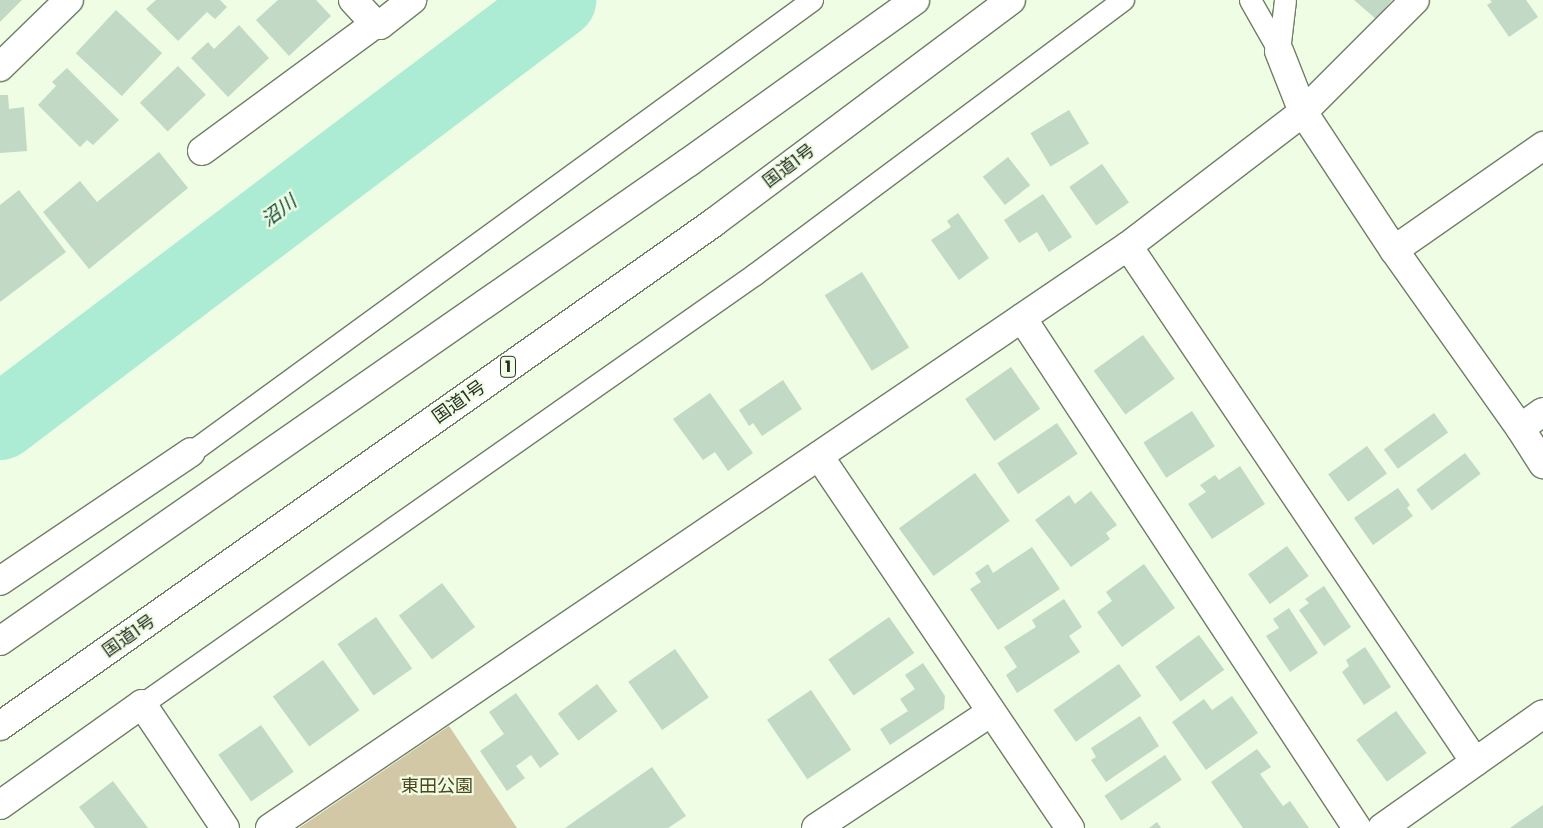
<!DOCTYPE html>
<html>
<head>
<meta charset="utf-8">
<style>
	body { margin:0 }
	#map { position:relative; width:1543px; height:828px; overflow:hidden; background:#eefde4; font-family:Poppins,"Noto Sans JP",sans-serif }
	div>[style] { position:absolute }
	.green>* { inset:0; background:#d2c8a5 }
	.river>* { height:75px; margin:-37.5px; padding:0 37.5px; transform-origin:37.5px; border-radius:37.5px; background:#adecd4 }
	.building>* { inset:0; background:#c1d9c5; transform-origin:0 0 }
	.roads { filter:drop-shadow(1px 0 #717e67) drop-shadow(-1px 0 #717e67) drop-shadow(0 1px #717e67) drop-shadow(0 -1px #717e67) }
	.lane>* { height:21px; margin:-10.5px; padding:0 10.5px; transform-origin:10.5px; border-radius:10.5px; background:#fff }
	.street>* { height:28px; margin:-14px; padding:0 14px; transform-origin:14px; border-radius:14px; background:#fff }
	.highway>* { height:28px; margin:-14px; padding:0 14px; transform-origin:14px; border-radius:14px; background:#fff }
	span { translate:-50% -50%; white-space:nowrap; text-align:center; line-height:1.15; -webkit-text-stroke:4.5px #eefde4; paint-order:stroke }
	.shield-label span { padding:1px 4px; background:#eefde4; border:1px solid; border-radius:4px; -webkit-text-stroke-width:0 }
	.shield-label { font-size:16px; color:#292f25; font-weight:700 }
	.street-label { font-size:18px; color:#292f25 }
	.park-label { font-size:18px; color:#4f441a }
	.water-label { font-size:19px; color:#114636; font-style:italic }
</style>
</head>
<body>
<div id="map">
	<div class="green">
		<i style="clip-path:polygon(449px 726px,517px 828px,299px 828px)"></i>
	</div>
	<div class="river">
		<i style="left:0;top:422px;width:700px;rotate:-37.1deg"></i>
	</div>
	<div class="building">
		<i style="clip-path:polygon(0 0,22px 0,0 22px)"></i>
		<i style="clip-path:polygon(156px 0,220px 0,227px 7px,215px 19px,207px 12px,178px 41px,146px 9px)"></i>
		<i style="clip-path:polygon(278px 0,316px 0,331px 16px,289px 56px,256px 20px)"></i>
		<i style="clip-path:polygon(1354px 0,1392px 0,1376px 19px)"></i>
		<i style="clip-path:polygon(1490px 0,1526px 0,1538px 17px,1509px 37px,1487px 5px,1492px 2px)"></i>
		<i style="left:116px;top:10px;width:63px;height:59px;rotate:43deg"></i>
		<i style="clip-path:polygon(239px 25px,269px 58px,228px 97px,191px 58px,208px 42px,214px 49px)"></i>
		<i style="left:178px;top:66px;width:40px;height:53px;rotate:46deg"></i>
		<i style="clip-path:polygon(67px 68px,119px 120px,93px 145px,87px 140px,80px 147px,38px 105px,56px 86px,52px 82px)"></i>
		<i style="clip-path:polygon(0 95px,8px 95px,9px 109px,24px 107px,27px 151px,0 153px)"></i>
		<i style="left:1069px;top:110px;width:39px;height:45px;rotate:59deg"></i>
		<i style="clip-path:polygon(159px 152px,188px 188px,89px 269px,43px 212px,80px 181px,97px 202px)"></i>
		<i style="left:1008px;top:157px;width:36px;height:32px;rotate:52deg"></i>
		<i style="left:1102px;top:164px;width:47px;height:40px;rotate:55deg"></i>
		<i style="clip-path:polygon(19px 190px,66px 252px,0 302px,0 205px)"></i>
		<i style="clip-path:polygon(1043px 194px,1072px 237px,1049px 252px,1037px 232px,1019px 243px,1004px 220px)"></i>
		<i style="clip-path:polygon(958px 213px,989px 258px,959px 280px,931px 240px,951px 227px,947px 221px)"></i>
		<i style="left:862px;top:272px;width:89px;height:44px;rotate:58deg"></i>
		<i style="left:1143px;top:335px;width:54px;height:61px;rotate:54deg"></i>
		<i style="left:1011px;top:367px;width:51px;height:56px;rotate:55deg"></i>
		<i style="clip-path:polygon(783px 380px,802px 409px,762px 436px,753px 423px,749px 426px,739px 410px)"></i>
		<i style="clip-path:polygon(710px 393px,753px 453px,728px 471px,715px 452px,703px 460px,673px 419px)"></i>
		<i style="left:1192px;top:411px;width:42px;height:58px;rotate:57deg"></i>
		<i style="left:1434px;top:413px;width:24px;height:62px;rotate:54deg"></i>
		<i style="left:1057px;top:423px;width:37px;height:72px;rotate:56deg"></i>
		<i style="left:1367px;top:446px;width:34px;height:48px;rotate:54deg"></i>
		<i style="left:1465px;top:453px;width:26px;height:61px;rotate:53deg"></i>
		<i style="clip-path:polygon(1240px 466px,1265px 504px,1212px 539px,1188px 504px,1206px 492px,1200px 485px,1215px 475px,1219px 480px)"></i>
		<i style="left:975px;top:473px;width:59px;height:94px;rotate:54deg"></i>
		<i style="clip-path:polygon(1398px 488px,1410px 505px,1407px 508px,1413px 516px,1373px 545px,1354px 518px)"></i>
		<i style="clip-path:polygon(1091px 491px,1117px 525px,1106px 533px,1110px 539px,1071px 567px,1035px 520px,1069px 495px,1075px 504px)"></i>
		<i style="left:1287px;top:546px;width:37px;height:48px;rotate:54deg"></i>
		<i style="clip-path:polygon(1032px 547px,1060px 589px,998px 630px,970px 589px,981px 582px,975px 573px,988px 564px,993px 573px)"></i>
		<i style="clip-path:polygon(1144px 564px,1175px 608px,1122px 647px,1097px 612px,1112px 601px,1106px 592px)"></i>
		<i style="left:442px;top:583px;width:55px;height:54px;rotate:53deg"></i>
		<i style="clip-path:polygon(1324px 586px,1351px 627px,1324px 646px,1299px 610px,1309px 603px,1305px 599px)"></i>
		<i style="clip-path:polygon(1064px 599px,1082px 627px,1069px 636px,1080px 652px,1017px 693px,1006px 675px,1017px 667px,1004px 647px,1036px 627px,1032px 620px)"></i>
		<i style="clip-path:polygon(1289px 608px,1318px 653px,1290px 672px,1266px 636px,1279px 628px,1273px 619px)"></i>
		<i style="left:376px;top:617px;width:63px;height:47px;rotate:55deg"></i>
		<i style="left:889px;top:617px;width:44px;height:74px;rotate:55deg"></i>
		<i style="left:1199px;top:635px;width:43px;height:54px;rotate:54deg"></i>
		<i style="clip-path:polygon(1365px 647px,1391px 687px,1364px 705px,1342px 672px,1349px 666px,1346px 660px)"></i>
		<i style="left:675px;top:649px;width:59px;height:57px;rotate:55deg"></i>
		<i style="left:323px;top:660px;width:62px;height:62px;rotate:54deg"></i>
		<i style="clip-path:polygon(923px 663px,945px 696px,944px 709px,890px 745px,880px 729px,908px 711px,900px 699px,915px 689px,905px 675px)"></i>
		<i style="left:1119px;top:664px;width:39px;height:80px;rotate:55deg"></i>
		<i style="left:597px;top:684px;width:34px;height:49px;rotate:53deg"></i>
		<i style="left:811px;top:690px;width:72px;height:53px;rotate:56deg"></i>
		<i style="clip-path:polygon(516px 693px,559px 754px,540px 768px,531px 755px,516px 766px,525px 778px,507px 791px,480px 751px,504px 734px,489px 712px)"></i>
		<i style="clip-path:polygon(1232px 696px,1258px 733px,1206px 770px,1172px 722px,1204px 699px,1212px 710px)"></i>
		<i style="left:1396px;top:711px;width:52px;height:49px;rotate:54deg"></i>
		<i style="clip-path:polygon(1140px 716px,1159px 746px,1106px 782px,1091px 760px,1096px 757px,1091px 748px)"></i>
		<i style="left:261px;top:725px;width:57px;height:52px;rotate:55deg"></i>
		<i style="clip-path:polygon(1257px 749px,1271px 767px,1260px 774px,1283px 806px,1290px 801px,1309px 828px,1243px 828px,1211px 782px)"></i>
		<i style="left:1165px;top:755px;width:30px;height:73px;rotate:56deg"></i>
		<i style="clip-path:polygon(652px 767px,686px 816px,668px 828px,565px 828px)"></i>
		<i style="clip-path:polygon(113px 781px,148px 828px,95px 828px,79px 807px)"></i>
		<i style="clip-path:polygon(1543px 805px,1543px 828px,1510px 828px)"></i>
		<i style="clip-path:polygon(1157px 822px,1161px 828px,1149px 828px)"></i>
	</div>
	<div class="roads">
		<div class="lane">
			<i style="left:1250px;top:0;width:59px;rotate:60.4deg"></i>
			<i style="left:1279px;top:51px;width:51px;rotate:-83.3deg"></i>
			<i style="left:191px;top:452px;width:768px;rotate:-36.05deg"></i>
			<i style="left:142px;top:704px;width:749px;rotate:-35.05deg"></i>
			<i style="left:755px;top:274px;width:459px;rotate:-36.7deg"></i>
		</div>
		<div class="street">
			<i style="left:353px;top:0;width:33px;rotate:47deg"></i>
			<i style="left:375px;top:24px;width:5px;rotate:11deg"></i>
			<i style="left:380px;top:25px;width:41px;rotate:-38deg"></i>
			<i style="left:1279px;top:51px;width:66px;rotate:68.5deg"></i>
			<i style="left:1303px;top:112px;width:165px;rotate:56.6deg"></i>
			<i style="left:1394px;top:250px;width:218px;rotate:54.7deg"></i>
			<i style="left:1520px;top:428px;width:43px;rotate:57.4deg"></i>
			<i style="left:0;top:67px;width:96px;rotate:-44.2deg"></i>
			<i style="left:202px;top:151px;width:215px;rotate:-36.3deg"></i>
			<i style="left:1128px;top:246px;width:622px;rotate:56.08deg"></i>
			<i style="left:1394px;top:250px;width:182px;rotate:-34.9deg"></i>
			<i style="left:1022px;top:318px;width:610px;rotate:56.7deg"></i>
			<i style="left:1520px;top:428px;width:28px;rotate:-35deg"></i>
			<i style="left:819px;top:456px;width:449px;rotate:56deg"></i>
			<i style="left:0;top:581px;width:230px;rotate:-34deg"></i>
			<i style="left:0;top:805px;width:174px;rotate:-35.4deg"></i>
			<i style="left:142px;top:704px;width:149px;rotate:56.2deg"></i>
			<i style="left:270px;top:828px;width:1037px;rotate:-34.15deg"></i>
			<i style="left:1128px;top:246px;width:220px;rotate:-37.4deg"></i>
			<i style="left:1303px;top:112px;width:158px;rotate:-45deg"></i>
			<i style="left:816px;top:828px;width:210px;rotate:-33.5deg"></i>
			<i style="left:1382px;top:828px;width:197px;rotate:-35.3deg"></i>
		</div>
		<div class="highway">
			<i style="left:0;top:641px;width:839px;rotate:-34.81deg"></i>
			<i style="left:689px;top:162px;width:278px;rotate:-35.6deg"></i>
			<i style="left:0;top:726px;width:873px;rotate:-35.2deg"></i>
			<i style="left:713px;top:223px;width:372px;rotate:-36.8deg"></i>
		</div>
	</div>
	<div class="shield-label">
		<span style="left:508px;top:367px">1</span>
	</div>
	<div class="street-label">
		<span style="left:789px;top:166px;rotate:-37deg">国道1号</span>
		<span style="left:459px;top:402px;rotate:-35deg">国道1号</span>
		<span style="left:129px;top:636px;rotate:-35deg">国道1号</span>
	</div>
	<div class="park-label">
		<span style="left:437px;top:786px">東田公園</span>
	</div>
	<div class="water-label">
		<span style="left:279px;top:211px;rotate:-37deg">沼川</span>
	</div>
</div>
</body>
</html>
